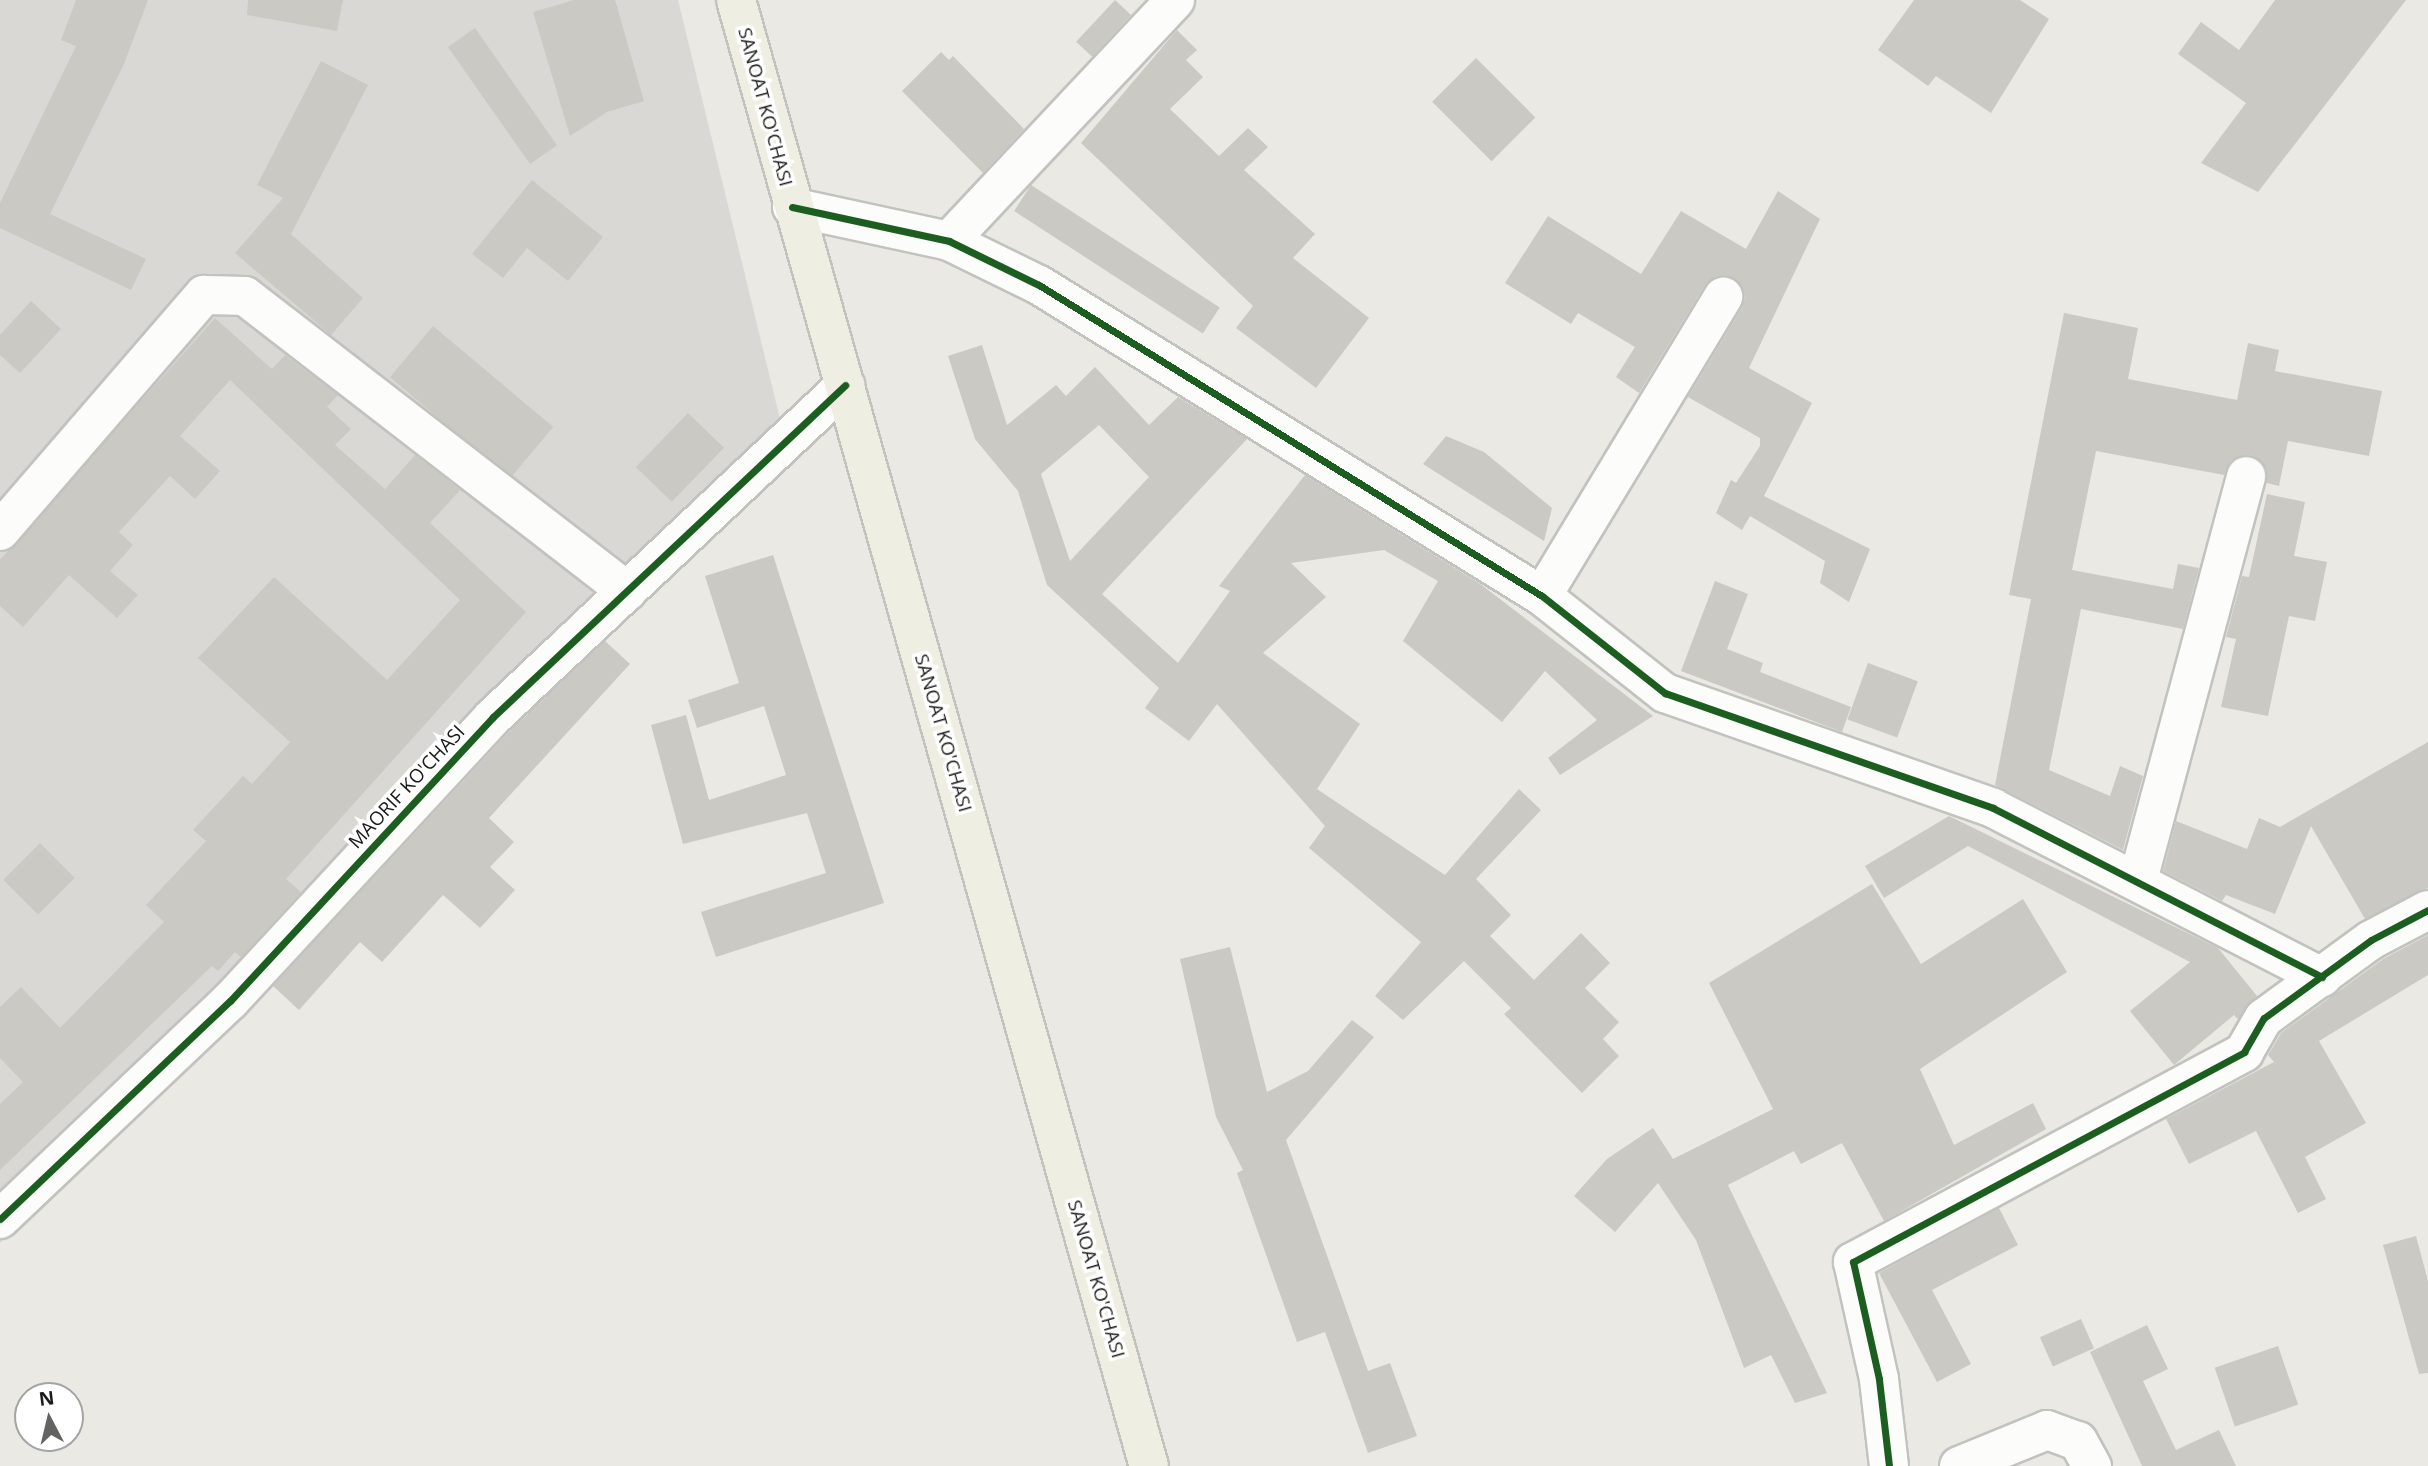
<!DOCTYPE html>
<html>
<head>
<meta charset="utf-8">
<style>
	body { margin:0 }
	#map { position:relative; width:2428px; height:1466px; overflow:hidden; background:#eae9e3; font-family:"Open Sans",sans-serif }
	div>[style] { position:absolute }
	.residential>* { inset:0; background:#d9d8d5 }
	.building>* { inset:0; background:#cbc9c4; transform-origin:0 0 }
	.roads { filter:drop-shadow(2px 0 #c2c2bf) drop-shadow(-2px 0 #c2c2bf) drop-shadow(0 2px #c2c2bf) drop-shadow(0 -2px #c2c2bf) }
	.minor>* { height:38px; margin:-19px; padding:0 19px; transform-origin:19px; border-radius:19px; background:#fcfcfb }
	.major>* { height:38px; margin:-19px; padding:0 19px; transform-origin:19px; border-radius:19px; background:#efeee2 }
	.cycleway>* { height:7px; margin:-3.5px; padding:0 3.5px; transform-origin:3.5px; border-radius:3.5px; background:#1b5e20 }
	span { translate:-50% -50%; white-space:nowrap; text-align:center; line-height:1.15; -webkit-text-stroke:7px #fff; paint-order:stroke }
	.street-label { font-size:19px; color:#1b1b1b }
	.north { position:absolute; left:14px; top:1382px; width:70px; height:70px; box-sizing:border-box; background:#fff; border:2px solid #a4a4a4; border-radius:50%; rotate:353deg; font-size:19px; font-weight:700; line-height:28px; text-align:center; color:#1b1b1b }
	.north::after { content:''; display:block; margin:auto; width:24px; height:32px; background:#636361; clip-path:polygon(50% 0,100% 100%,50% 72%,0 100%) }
</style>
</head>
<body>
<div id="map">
	<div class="residential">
		<i style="clip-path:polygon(0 0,678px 0,781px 423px,0 1243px)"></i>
	</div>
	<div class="building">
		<i style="clip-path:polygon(76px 0,148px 0,124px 64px,50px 214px,146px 259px,131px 290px,0 228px,0 203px,76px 46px,61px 40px)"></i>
		<i style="clip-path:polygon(248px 0,343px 0,337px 31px,247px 15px)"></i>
		<i style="clip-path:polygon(574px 0,615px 0,644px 101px,607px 112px,570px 136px,533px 12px)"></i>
		<i style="left:1115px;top:0;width:22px;height:57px;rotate:43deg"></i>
		<i style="clip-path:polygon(1914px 0,2020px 0,2049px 19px,1991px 113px,1936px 76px,1928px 86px,1878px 50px)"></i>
		<i style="clip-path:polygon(2275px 0,2406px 0,2258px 192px,2201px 163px,2246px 103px,2178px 54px,2201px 22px,2239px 50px)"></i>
		<i style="left:475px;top:28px;width:143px;height:33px;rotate:55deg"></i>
		<i style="clip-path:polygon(1177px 30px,1197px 50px,1186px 60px,1203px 77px,1170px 109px,1219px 156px,1248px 128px,1268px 147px,1244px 170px,1315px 234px,1293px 258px,1369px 318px,1316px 388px,1236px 328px,1253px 306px,1081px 143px)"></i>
		<i style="clip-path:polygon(941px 52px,949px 60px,953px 56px,1024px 129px,983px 173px,902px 91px)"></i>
		<i style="left:1476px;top:58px;width:84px;height:62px;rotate:45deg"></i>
		<i style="clip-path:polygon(321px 61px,368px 85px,291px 234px,363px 298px,331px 335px,235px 253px,283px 198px,257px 185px)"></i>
		<i style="clip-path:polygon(532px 180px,603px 237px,568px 281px,527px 248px,503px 278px,472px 254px)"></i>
		<i style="left:1031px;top:185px;width:225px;height:31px;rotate:33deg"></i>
		<i style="clip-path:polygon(1778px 191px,1820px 219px,1749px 368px,1812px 403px,1764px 496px,1870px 549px,1849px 602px,1820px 583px,1825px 561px,1750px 516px,1742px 530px,1716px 513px,1731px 480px,1736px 483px,1760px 446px,1760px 438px,1688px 397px,1742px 308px,1745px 297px,1735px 279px,1723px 275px,1705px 285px,1639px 393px,1616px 377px,1635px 347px,1578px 313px,1571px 324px,1505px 283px,1548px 216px,1641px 274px,1681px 211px,1746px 249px)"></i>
		<i style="clip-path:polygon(31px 301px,61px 329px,20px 373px,0 355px,0 335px)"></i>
		<i style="clip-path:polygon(2064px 313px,2138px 328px,2128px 379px,2237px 400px,2248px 343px,2279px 350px,2275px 371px,2382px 391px,2369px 456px,2288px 441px,2279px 486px,2267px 483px,2267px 470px,2251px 455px,2231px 460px,2224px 475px,2096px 451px,2072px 570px,2173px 589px,2178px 564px,2199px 568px,2183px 629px,2081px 609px,2049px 770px,2110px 796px,2120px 766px,2143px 776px,2123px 850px,1995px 785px,2031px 599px,2009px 595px)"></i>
		<i style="clip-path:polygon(215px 318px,272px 369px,285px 355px,338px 395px,327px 407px,351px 429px,335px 445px,385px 489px,415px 455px,460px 490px,430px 523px,526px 612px,286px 879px,301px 892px,241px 957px,235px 952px,218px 971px,212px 966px,0 1170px,0 1104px,23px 1082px,0 1058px,0 1007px,21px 987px,60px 1028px,164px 922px,146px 905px,206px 841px,193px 830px,243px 776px,252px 784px,290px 742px,198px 658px,274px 577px,387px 680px,460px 600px,230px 380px,180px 436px,220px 471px,195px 499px,170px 476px,119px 532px,133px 545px,110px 571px,138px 595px,117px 618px,69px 575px,23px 627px,0 606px,0 560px)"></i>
		<i style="left:433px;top:326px;width:157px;height:67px;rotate:40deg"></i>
		<i style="clip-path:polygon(evenodd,982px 345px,1007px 425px,1056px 385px,1066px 396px,1095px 367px,1149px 425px,1178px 397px,1247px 439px,1102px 594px,1178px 663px,1230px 591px,1219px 586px,1305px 475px,1479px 583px,1653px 716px,1560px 775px,1548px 758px,1597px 720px,1545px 671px,1502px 722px,1403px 641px,1438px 581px,1384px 550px,1291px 563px,1326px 597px,1263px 653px,1360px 724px,1317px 789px,1445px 875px,1519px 789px,1541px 810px,1476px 879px,1511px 915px,1490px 936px,1534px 980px,1581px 933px,1610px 963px,1585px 988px,1619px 1022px,1603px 1039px,1619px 1056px,1582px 1093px,1504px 1014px,1511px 1008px,1464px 961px,1403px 1020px,1375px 996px,1421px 942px,1309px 848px,1325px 826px,1217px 704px,1189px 741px,1145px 708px,1159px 688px,1047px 585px,1018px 491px,975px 439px,948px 356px,982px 345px,1099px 425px,1149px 477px,1070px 561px,1041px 474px,1099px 425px)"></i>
		<i style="left:688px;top:413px;width:50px;height:75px;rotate:44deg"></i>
		<i style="clip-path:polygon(1446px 436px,1484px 452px,1552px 508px,1544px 541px,1423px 464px)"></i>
		<i style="clip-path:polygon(2267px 494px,2305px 502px,2294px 556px,2327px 562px,2315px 621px,2289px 616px,2268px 716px,2221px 707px,2236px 639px,2226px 637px,2242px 576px,2249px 577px)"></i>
		<i style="clip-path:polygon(773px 555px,884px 903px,716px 957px,701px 912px,826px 873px,807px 813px,683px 844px,651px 725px,686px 715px,709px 800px,786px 775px,764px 706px,697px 728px,688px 700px,739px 683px,705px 576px)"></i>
		<i style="clip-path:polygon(1715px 581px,1748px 594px,1727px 649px,1763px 663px,1760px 672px,1851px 707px,1842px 732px,1681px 671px)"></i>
		<i style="clip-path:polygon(605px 641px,630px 664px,489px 818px,514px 842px,490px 867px,515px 890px,480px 928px,443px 895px,382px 962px,360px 942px,299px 1010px,273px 986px,509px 732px)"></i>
		<i style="left:1868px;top:663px;width:53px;height:60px;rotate:20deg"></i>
		<i style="clip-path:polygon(2428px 742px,2428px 888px,2365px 919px,2311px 826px,2275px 914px,2226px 895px,2222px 901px,2163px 871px,2176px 821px,2247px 849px,2259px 818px,2280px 827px)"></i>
		<i style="clip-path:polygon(1949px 816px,2218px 948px,2257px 996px,2238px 1019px,2234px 1015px,2174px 1065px,2130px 1011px,2190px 962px,1968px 846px,1884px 898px,1865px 866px)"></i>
		<i style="left:40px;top:843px;width:49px;height:52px;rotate:45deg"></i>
		<i style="clip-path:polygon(1872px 884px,1921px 964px,2023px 899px,2067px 972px,1920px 1069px,1954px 1145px,2033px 1103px,2046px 1129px,1884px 1221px,1842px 1143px,1801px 1164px,1794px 1151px,1728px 1185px,1827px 1393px,1795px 1403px,1771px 1355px,1744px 1368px,1696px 1240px,1658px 1183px,1615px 1232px,1574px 1196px,1607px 1159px,1653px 1128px,1673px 1159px,1773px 1109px,1709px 983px)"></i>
		<i style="clip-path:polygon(2428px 935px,2428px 975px,2319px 1041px,2366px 1123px,2305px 1157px,2326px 1199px,2298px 1213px,2256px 1131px,2189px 1164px,2166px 1119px,2274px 1062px,2268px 1055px,2281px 1033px,2383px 959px)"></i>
		<i style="clip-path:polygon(1230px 947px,1267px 1092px,1308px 1071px,1352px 1020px,1374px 1037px,1286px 1140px,1368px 1371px,1390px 1363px,1417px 1436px,1368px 1453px,1325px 1332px,1297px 1342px,1237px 1173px,1243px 1170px,1216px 1117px,1180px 959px)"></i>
		<i style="clip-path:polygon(1999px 1208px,2018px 1245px,1932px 1290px,1971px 1364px,1937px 1382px,1879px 1273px)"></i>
		<i style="clip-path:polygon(2416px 1236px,2428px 1281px,2428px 1373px,2419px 1374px,2383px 1245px)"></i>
		<i style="left:2081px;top:1319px;width:32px;height:45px;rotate:66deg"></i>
		<i style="clip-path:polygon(2147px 1325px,2168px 1369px,2143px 1381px,2176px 1450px,2219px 1430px,2236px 1466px,2142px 1466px,2090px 1352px)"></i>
		<i style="left:2278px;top:1346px;width:62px;height:67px;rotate:71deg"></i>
	</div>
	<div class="roads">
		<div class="minor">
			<i style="left:792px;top:207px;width:161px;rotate:12.2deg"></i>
			<i style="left:949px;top:241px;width:100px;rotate:26.1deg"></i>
			<i style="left:1039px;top:285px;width:591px;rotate:31.73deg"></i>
			<i style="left:1542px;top:596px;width:157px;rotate:38.3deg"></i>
			<i style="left:1665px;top:693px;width:348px;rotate:19.3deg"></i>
			<i style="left:1993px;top:808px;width:370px;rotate:27.2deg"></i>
			<i style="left:949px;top:241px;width:330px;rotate:-46.8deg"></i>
			<i style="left:0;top:531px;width:312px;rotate:-49.2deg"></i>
			<i style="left:204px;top:295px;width:41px;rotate:1.4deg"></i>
			<i style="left:245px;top:296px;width:483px;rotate:37.7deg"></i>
			<i style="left:1542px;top:596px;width:350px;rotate:-58.8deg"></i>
			<i style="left:2138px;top:880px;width:418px;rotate:-75deg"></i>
			<i style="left:0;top:1219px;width:317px;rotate:-43.5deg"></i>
			<i style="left:230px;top:1001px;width:387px;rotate:-47.2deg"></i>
			<i style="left:493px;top:717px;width:484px;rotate:-43.3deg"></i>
			<i style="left:1889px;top:1466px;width:88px;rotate:-96.6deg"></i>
			<i style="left:1879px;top:1379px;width:120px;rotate:-102.5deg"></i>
			<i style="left:1853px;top:1262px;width:444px;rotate:-28.2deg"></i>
			<i style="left:2244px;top:1052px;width:39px;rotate:-60deg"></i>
			<i style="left:2264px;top:1018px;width:132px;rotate:-36.1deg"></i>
			<i style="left:2371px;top:940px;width:64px;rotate:-27.8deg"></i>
			<i style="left:1959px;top:1466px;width:95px;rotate:-22.2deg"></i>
			<i style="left:2047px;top:1430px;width:33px;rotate:20deg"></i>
			<i style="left:2078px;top:1441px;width:29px;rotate:61deg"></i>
		</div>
		<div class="major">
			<i style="left:736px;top:0;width:1523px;rotate:74.27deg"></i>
		</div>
	</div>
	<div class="cycleway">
		<i style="left:792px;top:207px;width:161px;rotate:12.2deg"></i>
		<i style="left:949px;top:241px;width:100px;rotate:26.1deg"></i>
		<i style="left:1039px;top:285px;width:591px;rotate:31.73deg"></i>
		<i style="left:1542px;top:596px;width:157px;rotate:38.3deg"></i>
		<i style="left:1665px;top:693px;width:348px;rotate:19.3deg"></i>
		<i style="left:1993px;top:808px;width:370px;rotate:27.2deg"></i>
		<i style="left:0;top:1219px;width:317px;rotate:-43.5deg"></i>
		<i style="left:230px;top:1001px;width:387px;rotate:-47.2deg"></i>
		<i style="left:493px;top:717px;width:484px;rotate:-43.3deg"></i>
		<i style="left:1889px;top:1466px;width:88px;rotate:-96.6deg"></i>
		<i style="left:1879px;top:1379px;width:120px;rotate:-102.5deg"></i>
		<i style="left:1853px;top:1262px;width:444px;rotate:-28.2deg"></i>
		<i style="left:2244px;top:1052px;width:39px;rotate:-60deg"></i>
		<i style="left:2264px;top:1018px;width:132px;rotate:-36.1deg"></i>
		<i style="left:2371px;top:940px;width:64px;rotate:-27.8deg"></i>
	</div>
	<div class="street-label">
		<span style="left:765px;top:107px;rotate:75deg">SANOAT KO'CHASI</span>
		<span style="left:943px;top:733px;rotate:74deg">SANOAT KO'CHASI</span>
		<span style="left:407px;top:787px;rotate:-47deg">MAORIF KO'CHASI</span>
		<span style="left:1096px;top:1279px;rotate:74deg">SANOAT KO'CHASI</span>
	</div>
	<div class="north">N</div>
</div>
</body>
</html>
